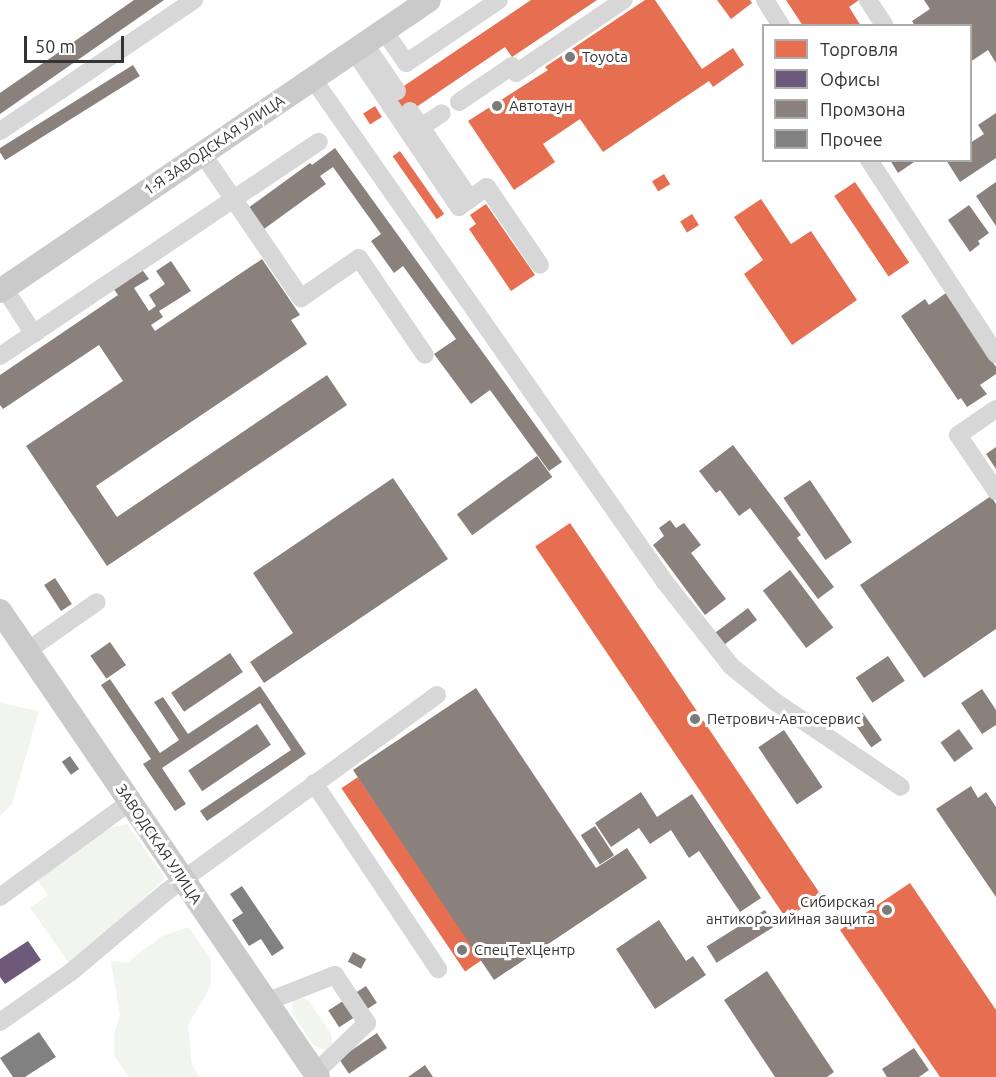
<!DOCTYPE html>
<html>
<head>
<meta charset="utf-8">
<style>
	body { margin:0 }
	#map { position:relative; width:996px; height:1077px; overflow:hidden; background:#fff; font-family:Ubuntu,sans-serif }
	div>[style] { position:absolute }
	.green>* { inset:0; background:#f1f5ed }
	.shops>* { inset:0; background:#e76f51; transform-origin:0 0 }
	.offices>* { inset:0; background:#6d597a }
	.industry>* { inset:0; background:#8a817c; transform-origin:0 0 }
	.building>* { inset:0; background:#818181; transform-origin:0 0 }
	.minor>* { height:18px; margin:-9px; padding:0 9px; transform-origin:9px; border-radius:9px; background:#d7d7d7 }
	.major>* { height:24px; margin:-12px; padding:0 12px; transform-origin:12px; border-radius:12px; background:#cacaca }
	.dots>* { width:16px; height:16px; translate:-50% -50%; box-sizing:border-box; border:3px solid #fff; border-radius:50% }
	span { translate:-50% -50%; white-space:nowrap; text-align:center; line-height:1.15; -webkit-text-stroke:6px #fff; paint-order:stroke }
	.poi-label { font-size:15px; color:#333 }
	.left { translate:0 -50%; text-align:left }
	.right { translate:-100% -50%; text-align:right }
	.street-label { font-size:15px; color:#333 }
	.legend { position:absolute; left:762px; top:24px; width:210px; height:138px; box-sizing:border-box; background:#fff; border:2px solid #adadad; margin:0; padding:8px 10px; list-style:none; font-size:18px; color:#333 }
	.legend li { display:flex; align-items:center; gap:12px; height:30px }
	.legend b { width:30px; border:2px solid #adadad }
	.scale { position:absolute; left:24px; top:36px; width:100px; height:27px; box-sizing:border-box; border:3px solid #333; border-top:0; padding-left:8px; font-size:18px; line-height:21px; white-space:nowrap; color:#333; -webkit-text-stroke:4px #fff; paint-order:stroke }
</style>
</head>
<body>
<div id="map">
	<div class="green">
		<i style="clip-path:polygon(0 703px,39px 711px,12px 804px,0 816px)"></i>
		<i style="clip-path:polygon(127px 824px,165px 878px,71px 966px,30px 908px,48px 895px,37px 879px,99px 830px)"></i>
		<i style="clip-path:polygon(188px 927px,211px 959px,211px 986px,188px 1025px,192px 1066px,200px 1077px,129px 1077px,114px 1056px,114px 1034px,120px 1015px,111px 961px,128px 962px,162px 936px)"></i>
		<i style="clip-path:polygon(301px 997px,309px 1001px,331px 1034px,332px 1043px,326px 1050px,314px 1046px,292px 1013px,293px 1000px)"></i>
	</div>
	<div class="shops">
		<i style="clip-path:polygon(531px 0,597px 0,512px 57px,505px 47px,406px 114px,392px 94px)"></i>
		<i style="clip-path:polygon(645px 0,655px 0,702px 69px,733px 48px,744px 65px,713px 87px,709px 81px,603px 152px,580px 119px,543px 144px,555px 162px,514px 190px,468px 121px,548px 70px,545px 67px)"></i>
		<i style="clip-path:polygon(717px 0,750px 0,752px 3px,731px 19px)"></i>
		<i style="clip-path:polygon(786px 0,859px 0,849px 7px,861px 26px,803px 26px)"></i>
		<i style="left:375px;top:106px;width:13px;height:14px;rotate:58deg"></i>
		<i style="left:400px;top:151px;width:77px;height:9px;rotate:55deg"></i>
		<i style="left:664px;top:174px;width:12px;height:14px;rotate:59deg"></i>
		<i style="left:855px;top:182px;width:97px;height:25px;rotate:56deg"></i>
		<i style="clip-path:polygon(761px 199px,791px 244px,811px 231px,857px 300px,792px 345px,744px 274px,763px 260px,734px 217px)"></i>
		<i style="clip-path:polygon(486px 204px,535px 275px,511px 291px,469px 229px,476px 224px,470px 215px)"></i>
		<i style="left:692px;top:214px;width:13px;height:14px;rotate:58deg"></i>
		<i style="left:570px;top:523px;width:449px;height:42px;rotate:56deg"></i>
		<i style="left:358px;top:777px;width:221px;height:20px;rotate:56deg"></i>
		<i style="clip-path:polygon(910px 883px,996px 1010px,996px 1077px,940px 1077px,840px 930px)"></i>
	</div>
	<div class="offices">
		<i style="clip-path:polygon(28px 941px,41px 960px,5px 984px,0 977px,0 959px)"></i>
	</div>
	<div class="industry">
		<i style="clip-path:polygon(134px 0,164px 0,0 114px,0 93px)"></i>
		<i style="clip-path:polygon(924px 0,996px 0,996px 63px,988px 50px,970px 62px,970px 26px,915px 26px,912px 21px,930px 9px)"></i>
		<i style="left:133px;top:65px;width:13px;height:159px;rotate:58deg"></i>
		<i style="clip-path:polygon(996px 113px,996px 158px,960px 182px,946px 160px,970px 160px,970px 143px,984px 134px,978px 125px)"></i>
		<i style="clip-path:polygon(335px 148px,562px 462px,549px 471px,490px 390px,471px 404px,434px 354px,456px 339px,403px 266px,394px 273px,371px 241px,381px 234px,333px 167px,320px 176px,326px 184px,264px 229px,248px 208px,310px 163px,312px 165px)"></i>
		<i style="clip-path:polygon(890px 160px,917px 160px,898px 173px)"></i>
		<i style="clip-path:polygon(996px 182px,996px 226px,976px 196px)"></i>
		<i style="clip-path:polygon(969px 205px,989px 233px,978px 241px,980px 244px,970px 252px,948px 220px)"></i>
		<i style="clip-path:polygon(262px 259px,300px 315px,291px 320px,307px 344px,96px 486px,117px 517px,327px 375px,347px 405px,107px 566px,26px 446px,123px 381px,99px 345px,3px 409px,0 405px,0 375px,118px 295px,113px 288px,141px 268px,149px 279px,134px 288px,149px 311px,156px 306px,149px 295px,165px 284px,156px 271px,171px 261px,191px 291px,159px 311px,163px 317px,151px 325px,155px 331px)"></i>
		<i style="clip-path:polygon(946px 293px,996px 367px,996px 374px,980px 385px,987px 394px,967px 407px,961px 398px,958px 400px,901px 316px,925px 299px,929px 305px)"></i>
		<i style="clip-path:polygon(733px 445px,801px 535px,797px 538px,834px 587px,818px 599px,750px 508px,739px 516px,720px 490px,716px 493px,699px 471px)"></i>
		<i style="clip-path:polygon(996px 447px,996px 469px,986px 454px)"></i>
		<i style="left:537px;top:456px;width:26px;height:99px;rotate:54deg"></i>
		<i style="clip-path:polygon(393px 478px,448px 559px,264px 683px,250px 662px,293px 633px,253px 573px)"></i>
		<i style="left:810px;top:480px;width:75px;height:32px;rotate:56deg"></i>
		<i style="clip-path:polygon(991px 496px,996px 504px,996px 629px,924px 678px,860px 585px)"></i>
		<i style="clip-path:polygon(670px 520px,676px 528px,684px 523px,701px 545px,691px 553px,726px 599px,705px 615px,653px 545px,664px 536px,659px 528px)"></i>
		<i style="left:790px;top:570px;width:72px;height:34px;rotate:53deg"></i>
		<i style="left:55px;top:578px;width:31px;height:13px;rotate:57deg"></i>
		<i style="left:748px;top:608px;width:15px;height:42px;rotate:53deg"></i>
		<i style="left:110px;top:642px;width:28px;height:24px;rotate:55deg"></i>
		<i style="left:230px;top:653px;width:23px;height:71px;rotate:56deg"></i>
		<i style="left:888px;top:656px;width:30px;height:39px;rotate:56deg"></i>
		<i style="clip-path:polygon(110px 679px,160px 753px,179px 740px,154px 702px,163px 697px,188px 734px,260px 686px,306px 754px,207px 821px,200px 811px,291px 750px,260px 703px,162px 768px,186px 804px,175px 811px,143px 764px,151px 759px,101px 685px)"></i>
		<i style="clip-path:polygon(476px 688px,596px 868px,627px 848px,647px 878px,494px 980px,353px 770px)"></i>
		<i style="clip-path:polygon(982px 689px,996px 710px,996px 725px,982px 734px,961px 703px)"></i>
		<i style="left:863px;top:713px;width:33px;height:13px;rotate:55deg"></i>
		<i style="left:257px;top:724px;width:25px;height:83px;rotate:56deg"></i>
		<i style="left:959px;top:729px;width:24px;height:23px;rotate:54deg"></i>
		<i style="left:784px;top:730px;width:69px;height:31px;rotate:56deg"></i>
		<i style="clip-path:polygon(971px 786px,978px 798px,986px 792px,996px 807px,996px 897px,936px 809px)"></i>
		<i style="clip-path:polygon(641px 792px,657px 817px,692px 794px,761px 898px,740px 912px,699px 851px,689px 858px,671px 830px,650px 844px,639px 828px,611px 847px,595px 823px)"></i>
		<i style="left:595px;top:826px;width:35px;height:17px;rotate:57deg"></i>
		<i style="left:765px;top:910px;width:19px;height:69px;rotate:58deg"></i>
		<i style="clip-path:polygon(659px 920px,686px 961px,693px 956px,706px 975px,655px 1009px,616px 949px)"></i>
		<i style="left:353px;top:952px;width:15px;height:11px;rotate:28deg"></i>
		<i style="clip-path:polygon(767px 971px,834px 1072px,827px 1077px,775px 1077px,724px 1000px)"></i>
		<i style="left:366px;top:986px;width:20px;height:45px;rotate:57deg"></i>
		<i style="left:377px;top:1033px;width:18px;height:46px;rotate:56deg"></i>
		<i style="clip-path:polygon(914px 1048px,929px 1070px,919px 1077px,887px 1077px,882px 1069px)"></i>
		<i style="clip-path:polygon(425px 1065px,433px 1077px,408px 1077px)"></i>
	</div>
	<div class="building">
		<i style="left:70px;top:756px;width:16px;height:10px;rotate:55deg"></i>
		<i style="clip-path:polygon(242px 886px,284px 948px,272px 956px,261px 939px,249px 946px,232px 920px,243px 913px,230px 894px)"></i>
		<i style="clip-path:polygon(39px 1032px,56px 1057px,25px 1077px,13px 1077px,0 1058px)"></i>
	</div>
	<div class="minor">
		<i style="left:765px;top:0;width:31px;rotate:58deg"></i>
		<i style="left:868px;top:0;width:31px;rotate:57deg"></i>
		<i style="left:384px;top:31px;width:39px;rotate:55deg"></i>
		<i style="left:406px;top:63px;width:112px;rotate:-34.1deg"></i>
		<i style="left:365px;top:44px;width:57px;rotate:55.8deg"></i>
		<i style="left:354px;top:51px;width:188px;rotate:56.1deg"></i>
		<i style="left:459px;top:207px;width:34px;rotate:-36deg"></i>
		<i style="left:487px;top:187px;width:94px;rotate:55.8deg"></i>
		<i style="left:313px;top:79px;width:614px;rotate:55.02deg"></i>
		<i style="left:665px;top:582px;width:107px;rotate:51.8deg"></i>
		<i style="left:731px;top:666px;width:55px;rotate:39.1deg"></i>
		<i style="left:774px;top:701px;width:153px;rotate:34.1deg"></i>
		<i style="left:459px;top:102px;width:64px;rotate:-34.2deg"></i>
		<i style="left:512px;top:66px;width:8px;rotate:60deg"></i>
		<i style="left:516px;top:73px;width:130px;rotate:-34.1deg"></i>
		<i style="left:410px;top:111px;width:107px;rotate:55.7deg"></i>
		<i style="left:0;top:131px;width:234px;rotate:-34deg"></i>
		<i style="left:411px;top:134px;width:37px;rotate:-34deg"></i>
		<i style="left:202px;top:153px;width:176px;rotate:55.7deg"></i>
		<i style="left:301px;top:298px;width:70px;rotate:-34.6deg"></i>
		<i style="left:359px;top:258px;width:117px;rotate:55.8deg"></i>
		<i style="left:869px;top:160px;width:232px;rotate:56.8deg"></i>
		<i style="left:4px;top:288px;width:55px;rotate:56.9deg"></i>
		<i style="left:0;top:356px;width:384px;rotate:-33.9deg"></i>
		<i style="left:996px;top:409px;width:46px;rotate:145.6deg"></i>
		<i style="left:958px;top:435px;width:68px;rotate:55.8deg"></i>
		<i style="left:27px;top:651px;width:85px;rotate:-35deg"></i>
		<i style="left:314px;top:783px;width:224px;rotate:56.3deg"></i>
		<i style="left:0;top:897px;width:161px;rotate:-36.2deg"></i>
		<i style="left:266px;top:1002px;width:74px;rotate:-21.4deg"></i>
		<i style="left:335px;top:975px;width:58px;rotate:56.3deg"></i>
		<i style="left:367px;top:1023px;width:72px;rotate:136.1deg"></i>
		<i style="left:0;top:1022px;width:87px;rotate:-35.2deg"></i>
		<i style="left:71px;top:972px;width:124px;rotate:-40.1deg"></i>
		<i style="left:166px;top:892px;width:335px;rotate:-36deg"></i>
	</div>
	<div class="major">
		<i style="left:0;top:291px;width:518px;rotate:-34.15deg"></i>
		<i style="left:0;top:611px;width:564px;rotate:55.69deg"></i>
	</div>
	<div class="dots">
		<i style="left:570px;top:57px;background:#7a7a7a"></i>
		<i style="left:497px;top:106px;background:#7a7a7a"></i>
		<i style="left:695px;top:719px;background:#7a7a7a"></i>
		<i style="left:887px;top:910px;background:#7a7a7a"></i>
		<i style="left:462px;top:950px;background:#7a7a7a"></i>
	</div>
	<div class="poi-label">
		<span class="left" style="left:582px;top:57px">Toyota</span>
		<span class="left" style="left:509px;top:106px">Автотаун</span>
		<span class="left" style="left:707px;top:719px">Петрович-Автосервис</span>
		<span class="right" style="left:875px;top:910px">Сибирская<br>антикорозийная защита</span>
		<span class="left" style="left:474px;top:950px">СпецТехЦентр</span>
	</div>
	<div class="street-label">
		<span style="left:214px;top:145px;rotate:-34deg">1-Я ЗАВОДСКАЯ УЛИЦА</span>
		<span style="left:159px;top:844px;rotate:56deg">ЗАВОДСКАЯ УЛИЦА</span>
	</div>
	<ul class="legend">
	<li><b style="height:16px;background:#e76f51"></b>Торговля</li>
	<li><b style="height:16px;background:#6d597a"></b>Офисы</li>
	<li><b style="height:16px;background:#8a817c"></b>Промзона</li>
	<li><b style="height:16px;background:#818181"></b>Прочее</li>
	</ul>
	<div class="scale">50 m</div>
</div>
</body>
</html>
